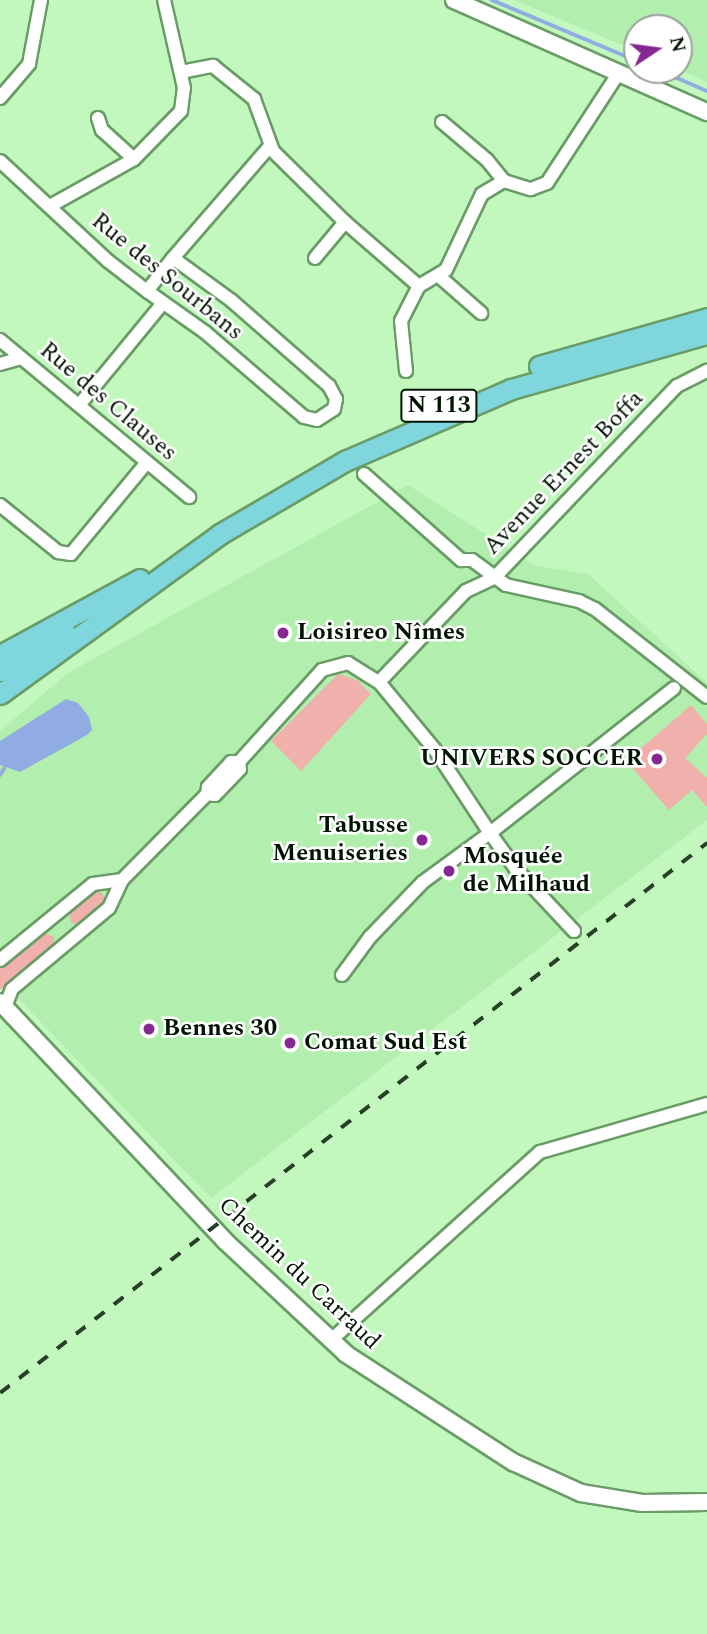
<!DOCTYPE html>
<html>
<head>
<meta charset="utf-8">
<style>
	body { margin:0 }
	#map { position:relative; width:707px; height:1634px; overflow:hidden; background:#c2f8be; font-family:Spectral,serif }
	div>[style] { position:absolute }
	.built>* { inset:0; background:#b2eeae }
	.green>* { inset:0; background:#f0b0ac }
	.water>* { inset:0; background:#90ace2 }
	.stream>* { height:3.5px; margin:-1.75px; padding:0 1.75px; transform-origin:1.75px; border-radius:1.75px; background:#90ace2 }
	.roads { filter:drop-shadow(2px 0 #699c66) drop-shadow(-2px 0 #699c66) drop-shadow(0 2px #699c66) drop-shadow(0 -2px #699c66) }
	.street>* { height:12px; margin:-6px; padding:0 6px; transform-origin:6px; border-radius:6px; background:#fff }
	.secondary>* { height:16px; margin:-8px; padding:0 8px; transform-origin:8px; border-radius:8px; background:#fff }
	.primary>* { height:19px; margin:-9.5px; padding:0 9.5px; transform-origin:9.5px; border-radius:9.5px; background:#7fd6dd }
	.rail>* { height:3.5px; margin-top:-1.75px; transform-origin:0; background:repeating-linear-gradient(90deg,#273f26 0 12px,transparent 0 24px) }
	.dots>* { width:19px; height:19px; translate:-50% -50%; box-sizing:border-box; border:4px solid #fff; border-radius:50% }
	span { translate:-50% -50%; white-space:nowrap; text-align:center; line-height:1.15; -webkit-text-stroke:5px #fff; paint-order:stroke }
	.shield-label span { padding:2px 5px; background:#fff; border:2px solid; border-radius:5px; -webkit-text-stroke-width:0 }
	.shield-label { font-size:23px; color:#021402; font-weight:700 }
	.street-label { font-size:24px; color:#021402 }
	.poi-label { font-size:24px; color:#021402; font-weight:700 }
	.left { translate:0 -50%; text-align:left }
	.right { translate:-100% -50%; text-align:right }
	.north { position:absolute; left:623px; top:14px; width:70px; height:70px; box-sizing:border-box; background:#fff; border:2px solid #9aa19a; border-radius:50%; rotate:77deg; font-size:19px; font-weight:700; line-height:28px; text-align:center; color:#021402 }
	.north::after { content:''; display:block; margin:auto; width:24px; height:32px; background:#862892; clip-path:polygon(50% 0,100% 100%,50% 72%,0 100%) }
</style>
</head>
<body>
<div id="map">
	<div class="built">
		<i style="clip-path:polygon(514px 0,707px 0,707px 82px,679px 69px,679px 28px,637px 28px,637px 51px)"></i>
		<i style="clip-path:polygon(408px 485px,536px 566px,588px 574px,707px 683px,707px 820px,211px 1198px,0 980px,0 731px,68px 673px)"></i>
	</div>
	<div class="green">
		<i style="clip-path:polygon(338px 674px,357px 680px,371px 694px,301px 771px,271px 741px)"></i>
		<i style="clip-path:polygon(691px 705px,707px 724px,707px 734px,685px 758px,707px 778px,707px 807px,692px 790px,669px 810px,626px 761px)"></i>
		<i style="clip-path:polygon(99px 891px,106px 898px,105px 905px,81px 925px,71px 923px,69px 911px)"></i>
		<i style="clip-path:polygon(42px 932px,54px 937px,54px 949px,7px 988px,0 989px,0 967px)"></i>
	</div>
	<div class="water">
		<i style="clip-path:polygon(66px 699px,78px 703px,89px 717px,92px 730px,87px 735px,20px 772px,0 765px,0 741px)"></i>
	</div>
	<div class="stream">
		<i style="left:492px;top:0;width:157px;rotate:22.8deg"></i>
		<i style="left:659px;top:70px;width:52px;rotate:23.6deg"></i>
		<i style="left:0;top:775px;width:7px;rotate:-56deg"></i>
	</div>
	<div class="roads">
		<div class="street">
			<i style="left:181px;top:72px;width:33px;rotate:-11deg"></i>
			<i style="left:213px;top:66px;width:53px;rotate:38.8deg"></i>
			<i style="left:254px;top:99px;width:55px;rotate:69.9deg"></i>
			<i style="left:273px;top:151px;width:101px;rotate:44.6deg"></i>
			<i style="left:345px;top:222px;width:98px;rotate:40.9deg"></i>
			<i style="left:419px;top:286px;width:31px;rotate:-31deg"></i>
			<i style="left:446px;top:270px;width:84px;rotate:-64.7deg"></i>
			<i style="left:482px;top:194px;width:26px;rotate:-31deg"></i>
			<i style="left:504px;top:181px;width:28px;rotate:17deg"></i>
			<i style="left:531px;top:189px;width:17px;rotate:-21deg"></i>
			<i style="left:547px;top:183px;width:130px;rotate:-56.9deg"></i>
			<i style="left:0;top:98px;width:45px;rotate:-49.5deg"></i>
			<i style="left:29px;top:64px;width:65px;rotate:-79.4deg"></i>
			<i style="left:98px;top:118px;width:13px;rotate:72deg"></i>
			<i style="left:102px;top:130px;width:43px;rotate:42.2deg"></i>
			<i style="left:442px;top:122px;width:59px;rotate:40.2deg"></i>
			<i style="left:487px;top:160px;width:27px;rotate:51deg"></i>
			<i style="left:0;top:161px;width:147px;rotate:42.8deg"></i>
			<i style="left:108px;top:261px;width:49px;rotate:37.6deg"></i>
			<i style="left:147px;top:291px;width:72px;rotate:35.4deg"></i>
			<i style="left:206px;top:333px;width:129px;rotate:40.6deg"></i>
			<i style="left:304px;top:417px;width:13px;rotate:13deg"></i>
			<i style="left:317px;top:420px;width:20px;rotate:-33deg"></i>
			<i style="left:334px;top:409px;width:10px;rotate:-79deg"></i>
			<i style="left:336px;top:399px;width:15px;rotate:-118deg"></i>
			<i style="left:329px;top:386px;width:129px;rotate:-138.8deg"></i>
			<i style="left:232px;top:301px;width:73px;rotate:-143.9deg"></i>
			<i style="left:173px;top:258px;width:42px;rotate:128.2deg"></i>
			<i style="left:50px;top:206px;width:96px;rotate:-29.2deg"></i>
			<i style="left:134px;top:159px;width:67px;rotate:-45.6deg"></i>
			<i style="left:181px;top:111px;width:23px;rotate:-83deg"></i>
			<i style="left:184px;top:88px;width:90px;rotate:-102.8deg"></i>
			<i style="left:173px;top:258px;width:148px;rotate:-49.1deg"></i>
			<i style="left:315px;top:258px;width:47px;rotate:-50.2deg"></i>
			<i style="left:440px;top:277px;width:55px;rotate:41.3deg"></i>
			<i style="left:0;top:340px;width:246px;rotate:39.7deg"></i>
			<i style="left:0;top:364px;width:22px;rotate:-16deg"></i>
			<i style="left:406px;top:371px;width:50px;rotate:-95.7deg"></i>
			<i style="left:401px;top:321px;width:39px;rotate:-63deg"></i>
			<i style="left:80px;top:404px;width:131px;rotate:-50.6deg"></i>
			<i style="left:364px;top:474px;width:130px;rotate:41.6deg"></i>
			<i style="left:461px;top:560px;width:11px"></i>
			<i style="left:472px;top:560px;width:42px;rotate:36.3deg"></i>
			<i style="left:506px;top:585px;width:75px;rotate:12.4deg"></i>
			<i style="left:579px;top:601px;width:18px;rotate:27deg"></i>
			<i style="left:595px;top:609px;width:142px;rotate:38.2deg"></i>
			<i style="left:0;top:505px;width:75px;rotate:39deg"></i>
			<i style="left:58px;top:552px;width:13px;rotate:9deg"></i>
			<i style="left:71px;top:554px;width:119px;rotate:-50.4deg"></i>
			<i style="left:379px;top:682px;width:88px;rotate:50.5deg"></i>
			<i style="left:435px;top:750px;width:100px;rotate:56.5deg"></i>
			<i style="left:490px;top:833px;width:234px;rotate:-38.2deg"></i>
			<i style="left:207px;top:794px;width:8px;rotate:7deg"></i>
			<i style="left:215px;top:795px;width:36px;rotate:-46deg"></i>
			<i style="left:240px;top:769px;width:7px;rotate:-98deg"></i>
			<i style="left:239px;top:762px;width:124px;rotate:-47.9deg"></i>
			<i style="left:322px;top:670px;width:27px;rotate:-15deg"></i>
			<i style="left:348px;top:663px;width:36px;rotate:32deg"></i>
			<i style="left:379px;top:682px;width:126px;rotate:-46.3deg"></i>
			<i style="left:466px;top:591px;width:31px;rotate:-25deg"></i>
			<i style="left:494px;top:578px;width:265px;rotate:-46.4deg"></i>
			<i style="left:677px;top:386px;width:34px;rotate:-27deg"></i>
			<i style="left:0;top:960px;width:120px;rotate:-39.3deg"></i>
			<i style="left:93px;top:884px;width:29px;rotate:-8deg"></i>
			<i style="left:342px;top:975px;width:47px;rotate:-53.6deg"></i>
			<i style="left:370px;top:937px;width:76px;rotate:-46.1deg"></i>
			<i style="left:423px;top:882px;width:83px;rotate:-36.2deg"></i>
			<i style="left:490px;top:833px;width:44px;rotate:54.2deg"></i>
			<i style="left:516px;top:869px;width:85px;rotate:46.9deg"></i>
			<i style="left:5px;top:1007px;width:19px;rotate:-69deg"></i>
			<i style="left:12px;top:989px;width:126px;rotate:-39.9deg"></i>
			<i style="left:109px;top:908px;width:31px;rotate:-65deg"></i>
			<i style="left:122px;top:880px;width:121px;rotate:-45.3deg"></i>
			<i style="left:207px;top:794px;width:7px;rotate:-82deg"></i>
			<i style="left:208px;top:787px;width:34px;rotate:-47deg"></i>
			<i style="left:231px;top:762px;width:8px"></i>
			<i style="left:330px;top:1341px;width:283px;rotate:-42deg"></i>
			<i style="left:540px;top:1152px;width:174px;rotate:-16deg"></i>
		</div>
		<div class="secondary">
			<i style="left:454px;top:0;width:277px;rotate:23.9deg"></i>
			<i style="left:0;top:1002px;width:328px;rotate:46.7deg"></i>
			<i style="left:225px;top:1241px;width:166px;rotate:43deg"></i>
			<i style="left:346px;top:1354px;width:199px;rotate:32.9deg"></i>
			<i style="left:513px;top:1462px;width:75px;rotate:24.5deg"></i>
			<i style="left:581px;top:1493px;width:62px;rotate:9.3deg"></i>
			<i style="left:642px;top:1503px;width:65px;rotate:-0.9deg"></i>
		</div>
		<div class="primary">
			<i style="left:539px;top:366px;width:175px;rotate:-15.9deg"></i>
			<i style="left:0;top:655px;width:159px;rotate:-28.5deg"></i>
			<i style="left:0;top:671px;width:76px;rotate:-29.9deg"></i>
			<i style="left:0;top:694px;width:272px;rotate:-36deg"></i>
			<i style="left:220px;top:534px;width:145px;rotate:-30.3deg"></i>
			<i style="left:345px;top:461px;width:181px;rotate:-23.4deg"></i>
			<i style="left:511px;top:389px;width:204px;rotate:-15.7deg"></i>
		</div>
	</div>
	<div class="rail">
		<i style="left:0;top:1393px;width:896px;rotate:-37.88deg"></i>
	</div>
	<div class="dots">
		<i style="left:283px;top:633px;background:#862892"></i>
		<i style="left:657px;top:759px;background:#862892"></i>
		<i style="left:422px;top:840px;background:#862892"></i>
		<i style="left:449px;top:871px;background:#862892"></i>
		<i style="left:149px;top:1029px;background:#862892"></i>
		<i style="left:290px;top:1043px;background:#862892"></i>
	</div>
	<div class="shield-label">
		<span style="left:439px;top:406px">N 113</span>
	</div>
	<div class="street-label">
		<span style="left:167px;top:277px;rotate:39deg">Rue des Sourbans</span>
		<span style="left:108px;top:402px;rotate:40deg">Rue des Clauses</span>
		<span style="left:564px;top:473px;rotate:-46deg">Avenue Ernest Boffa</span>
		<span style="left:299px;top:1274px;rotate:43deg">Chemin du Carraud</span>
	</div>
	<div class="poi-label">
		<span class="left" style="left:297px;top:633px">Loisireo Nîmes</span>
		<span class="right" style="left:643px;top:759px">UNIVERS SOCCER</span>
		<span class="right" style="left:408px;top:840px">Tabusse<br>Menuiseries</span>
		<span class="left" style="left:463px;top:871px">Mosquée<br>de Milhaud</span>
		<span class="left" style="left:163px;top:1029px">Bennes 30</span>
		<span class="left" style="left:304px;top:1043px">Comat Sud Est</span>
	</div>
	<div class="north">N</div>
</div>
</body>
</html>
